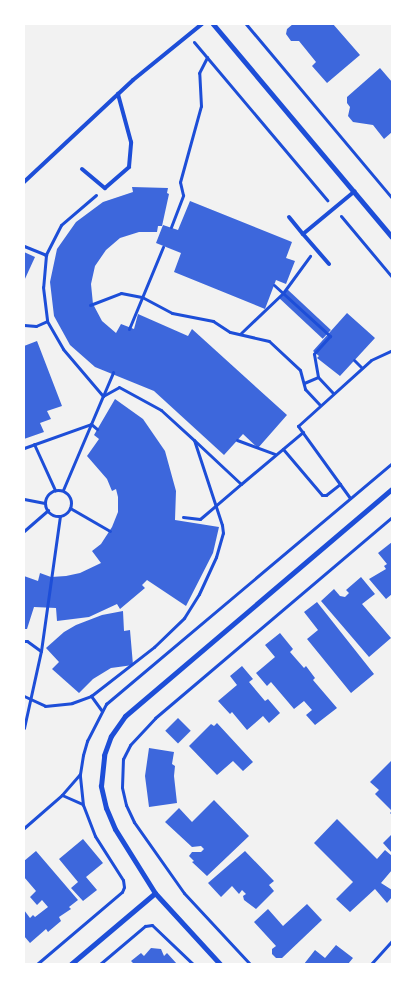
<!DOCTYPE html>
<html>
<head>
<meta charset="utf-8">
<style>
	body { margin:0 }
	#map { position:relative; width:416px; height:988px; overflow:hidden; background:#f2f2f2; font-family:Poppins,sans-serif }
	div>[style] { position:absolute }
	.building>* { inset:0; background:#3d67dc; transform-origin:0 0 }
	.path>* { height:3px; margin:-1.5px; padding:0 1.5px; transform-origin:1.5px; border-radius:1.5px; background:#1d4ed8 }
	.path>.ring { margin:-1.5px; padding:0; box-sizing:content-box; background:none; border:3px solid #1d4ed8; border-radius:50% }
	.service>* { height:4px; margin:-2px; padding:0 2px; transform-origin:2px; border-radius:2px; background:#1d4ed8 }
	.minor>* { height:5px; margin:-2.5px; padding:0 2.5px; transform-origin:2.5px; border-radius:2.5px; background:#1d4ed8 }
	span { translate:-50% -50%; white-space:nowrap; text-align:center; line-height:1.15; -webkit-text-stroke:5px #fff; paint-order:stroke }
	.frame { position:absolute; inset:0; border:25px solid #fff; pointer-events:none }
</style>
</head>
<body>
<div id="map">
	<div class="building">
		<i style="clip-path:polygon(293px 24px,333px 24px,360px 55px,327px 83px,312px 66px,316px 62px,299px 41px,291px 41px,286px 34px,287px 29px)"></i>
		<i style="clip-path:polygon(380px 68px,392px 82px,392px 132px,384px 139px,373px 125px,353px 122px,348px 116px,350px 107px,347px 103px,347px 97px)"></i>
		<i style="clip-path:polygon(132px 187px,168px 188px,167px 193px,169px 194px,162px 226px,158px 226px,157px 232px,139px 232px,120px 238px,106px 250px,95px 266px,91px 284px,93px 304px,102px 321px,116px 333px,121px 324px,134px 329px,138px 314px,188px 336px,192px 329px,287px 415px,258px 448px,243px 434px,224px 455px,154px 391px,95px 367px,70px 345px,54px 316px,50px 282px,57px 249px,76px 222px,103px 202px,133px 192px)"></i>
		<i style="clip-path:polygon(190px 201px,292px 242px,286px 258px,295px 261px,286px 284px,276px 280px,265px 309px,174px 272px,181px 253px,156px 243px,163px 225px,178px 230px)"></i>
		<i style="clip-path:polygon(24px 252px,35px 257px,24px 281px)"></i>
		<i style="left:287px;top:289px;width:60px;height:12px;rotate:43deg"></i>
		<i style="clip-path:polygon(347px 313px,375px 338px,340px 376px,317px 358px,319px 356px,313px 351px)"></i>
		<i style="clip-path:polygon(37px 341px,62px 406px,47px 411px,51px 419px,40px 423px,44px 432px,24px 439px,24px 346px)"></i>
		<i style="clip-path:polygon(115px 399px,143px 419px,165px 451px,176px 491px,175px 520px,219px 527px,213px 553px,186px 606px,147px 580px,142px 585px,145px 588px,120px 609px,117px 604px,89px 617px,57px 621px,56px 608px,34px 607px,27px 629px,24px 629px,24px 576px,38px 581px,40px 573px,51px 577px,66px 576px,80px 573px,101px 563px,92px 551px,101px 544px,112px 527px,118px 512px,118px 497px,116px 489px,112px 491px,107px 479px,87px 456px,99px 439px,94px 435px)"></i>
		<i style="clip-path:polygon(392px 542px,392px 594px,386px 599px,369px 579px,386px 569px,384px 566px,387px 564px,378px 553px)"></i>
		<i style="clip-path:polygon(361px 577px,375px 594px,362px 604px,391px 638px,369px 657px,321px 601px,334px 589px,340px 596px,345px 597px,349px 593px,346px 590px)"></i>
		<i style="clip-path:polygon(317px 602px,374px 674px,351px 693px,307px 639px,318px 630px,304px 612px)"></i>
		<i style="clip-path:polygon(123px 611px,124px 631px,130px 630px,133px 665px,111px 668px,93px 679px,79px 693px,52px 669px,59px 662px,46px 648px,64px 632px,76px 625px,102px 615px)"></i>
		<i style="clip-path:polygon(280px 633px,293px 649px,290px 652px,304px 668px,306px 666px,315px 678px,313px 680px,337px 708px,315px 725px,306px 715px,312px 710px,304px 701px,294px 709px,271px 682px,267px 686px,256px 673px,275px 657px,265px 645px)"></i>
		<i style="clip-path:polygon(242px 666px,253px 679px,249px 682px,265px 701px,268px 699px,280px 713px,269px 723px,263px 716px,247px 730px,232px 712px,230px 714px,218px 701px,237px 685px,230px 676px)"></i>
		<i style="left:178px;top:718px;width:18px;height:18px;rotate:45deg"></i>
		<i style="clip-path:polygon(217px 723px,253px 762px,243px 771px,233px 761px,217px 775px,189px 746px,211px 724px,214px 726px)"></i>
		<i style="clip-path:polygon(149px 748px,174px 752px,172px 764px,175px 766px,174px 776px,177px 803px,149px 807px,145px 776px)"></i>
		<i style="clip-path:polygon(392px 760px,392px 815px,390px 813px,392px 811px,375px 794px,379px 790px,370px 782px)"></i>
		<i style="clip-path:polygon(214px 800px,249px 836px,207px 876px,192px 862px,194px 861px,189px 856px,192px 852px,201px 852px,204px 849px,201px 846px,192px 847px,165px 822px,179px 808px,192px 822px)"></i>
		<i style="clip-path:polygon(337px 819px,377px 859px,385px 850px,392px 856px,392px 870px,381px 883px,392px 890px,392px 897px,387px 903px,375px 889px,350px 912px,336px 899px,353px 882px,314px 843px)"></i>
		<i style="clip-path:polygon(392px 834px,392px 853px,383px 843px)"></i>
		<i style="clip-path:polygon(83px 839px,103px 863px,86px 877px,97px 890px,83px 901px,71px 888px,78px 882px,59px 859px)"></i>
		<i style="clip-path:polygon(36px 851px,78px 900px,69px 907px,71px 909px,59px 917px,61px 921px,48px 932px,46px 929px,30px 943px,24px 936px,24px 910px,30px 918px,33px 915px,35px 917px,48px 907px,42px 900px,37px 905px,30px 897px,36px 891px,24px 877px,24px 861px)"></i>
		<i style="clip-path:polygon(245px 851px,274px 881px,269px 885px,274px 891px,256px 909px,244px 900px,243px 896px,246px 894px,242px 890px,239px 894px,232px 886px,221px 897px,208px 883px)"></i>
		<i style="clip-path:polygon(307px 904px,322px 920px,282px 958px,276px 958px,272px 954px,272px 949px,276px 946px,254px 922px,268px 909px,283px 926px)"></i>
		<i style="clip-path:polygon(336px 945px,353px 958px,348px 964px,304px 964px,315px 950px,325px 958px)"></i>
		<i style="clip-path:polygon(151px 948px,161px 949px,164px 956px,167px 953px,177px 964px,134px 964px,131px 961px,141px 953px,144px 956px)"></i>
	</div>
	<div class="path">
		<i style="left:246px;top:24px;width:227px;rotate:50deg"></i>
		<i style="left:194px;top:42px;width:207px;rotate:49.9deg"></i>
		<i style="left:96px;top:195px;width:46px;rotate:139.4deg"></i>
		<i style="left:61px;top:225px;width:34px;rotate:117deg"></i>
		<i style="left:46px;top:255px;width:32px;rotate:95deg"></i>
		<i style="left:43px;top:287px;width:34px;rotate:83deg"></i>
		<i style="left:47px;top:321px;width:32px;rotate:60deg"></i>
		<i style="left:63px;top:349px;width:62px;rotate:49.6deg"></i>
		<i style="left:103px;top:396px;width:26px;rotate:-67deg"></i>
		<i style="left:341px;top:216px;width:80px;rotate:50.1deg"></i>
		<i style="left:171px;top:227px;width:34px;rotate:-69deg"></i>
		<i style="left:183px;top:195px;width:13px;rotate:-103deg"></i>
		<i style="left:180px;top:182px;width:79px;rotate:-74.6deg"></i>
		<i style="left:201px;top:106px;width:33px;rotate:-93deg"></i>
		<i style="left:199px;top:73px;width:18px;rotate:-63deg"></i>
		<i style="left:24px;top:246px;width:24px;rotate:22deg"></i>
		<i style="left:274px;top:285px;width:76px;rotate:42.3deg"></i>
		<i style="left:330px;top:336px;width:24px;rotate:132deg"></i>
		<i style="left:314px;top:354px;width:23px;rotate:80deg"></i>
		<i style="left:318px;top:377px;width:22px;rotate:47deg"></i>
		<i style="left:90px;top:305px;width:33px;rotate:-21deg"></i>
		<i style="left:121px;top:293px;width:21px;rotate:11deg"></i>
		<i style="left:142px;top:297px;width:34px;rotate:28deg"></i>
		<i style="left:172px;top:313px;width:42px;rotate:11deg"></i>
		<i style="left:213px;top:321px;width:20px;rotate:33deg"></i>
		<i style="left:230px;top:332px;width:40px;rotate:13deg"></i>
		<i style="left:269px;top:341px;width:42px;rotate:43.1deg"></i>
		<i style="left:300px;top:370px;width:20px;rotate:75deg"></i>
		<i style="left:305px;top:389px;width:22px;rotate:47deg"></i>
		<i style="left:24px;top:325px;width:12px;rotate:5deg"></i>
		<i style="left:36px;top:326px;width:12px;rotate:-24deg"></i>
		<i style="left:129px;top:329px;width:89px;rotate:-67.5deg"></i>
		<i style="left:241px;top:333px;width:58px;rotate:-43.6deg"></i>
		<i style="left:283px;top:293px;width:46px;rotate:-53.9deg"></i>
		<i style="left:354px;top:360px;width:11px;rotate:45deg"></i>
		<i style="left:304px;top:383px;width:15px;rotate:-23deg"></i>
		<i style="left:237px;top:440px;width:40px;rotate:20.2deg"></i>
		<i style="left:34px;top:444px;width:51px;rotate:65.5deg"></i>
		<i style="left:24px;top:448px;width:71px;rotate:-19.7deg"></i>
		<i style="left:91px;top:424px;width:30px;rotate:-67deg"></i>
		<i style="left:103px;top:396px;width:18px;rotate:-29deg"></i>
		<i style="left:119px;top:387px;width:48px;rotate:28.7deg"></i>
		<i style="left:161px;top:410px;width:45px;rotate:42.3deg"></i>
		<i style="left:283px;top:449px;width:60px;rotate:49.7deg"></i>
		<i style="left:322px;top:495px;width:4px"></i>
		<i style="left:326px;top:495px;width:18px;rotate:-38deg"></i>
		<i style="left:63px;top:490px;width:72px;rotate:-67deg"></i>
		<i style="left:91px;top:424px;width:8px;rotate:40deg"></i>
		<i class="ring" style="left:45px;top:490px;width:23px;height:23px"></i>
		<i style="left:350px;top:498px;width:89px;rotate:-125.8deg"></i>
		<i style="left:298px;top:426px;width:98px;rotate:-42.1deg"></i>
		<i style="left:371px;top:360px;width:23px;rotate:-25deg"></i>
		<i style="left:24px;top:499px;width:21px;rotate:11deg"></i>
		<i style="left:70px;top:508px;width:46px;rotate:29.9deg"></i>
		<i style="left:183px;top:517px;width:17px;rotate:7deg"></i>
		<i style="left:200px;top:519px;width:54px;rotate:-40.5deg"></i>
		<i style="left:24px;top:531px;width:32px;rotate:-41deg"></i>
		<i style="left:24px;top:641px;width:3px"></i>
		<i style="left:27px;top:641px;width:17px;rotate:36deg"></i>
		<i style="left:24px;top:696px;width:23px;rotate:25deg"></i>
		<i style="left:45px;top:706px;width:27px;rotate:-6deg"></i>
		<i style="left:72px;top:703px;width:20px;rotate:-20deg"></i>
		<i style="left:102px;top:711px;width:19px;rotate:-126deg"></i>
		<i style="left:91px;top:696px;width:80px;rotate:-37.9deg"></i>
		<i style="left:154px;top:647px;width:42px;rotate:-44deg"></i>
		<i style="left:184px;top:618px;width:28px;rotate:-58deg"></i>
		<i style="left:199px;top:594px;width:41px;rotate:-65.3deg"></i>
		<i style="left:216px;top:557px;width:25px;rotate:-74deg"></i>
		<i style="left:223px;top:533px;width:8px;rotate:-97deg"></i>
		<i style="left:222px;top:525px;width:89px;rotate:-108.2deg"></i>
		<i style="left:194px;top:440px;width:64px;rotate:43.1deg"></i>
		<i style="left:241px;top:484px;width:81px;rotate:-40deg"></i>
		<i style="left:24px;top:728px;width:79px;rotate:-77.6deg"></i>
		<i style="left:41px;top:651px;width:136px;rotate:-82deg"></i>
		<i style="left:80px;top:774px;width:28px;rotate:131deg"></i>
		<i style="left:62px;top:795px;width:22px;rotate:24deg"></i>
		<i style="left:24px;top:828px;width:50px;rotate:-41deg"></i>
		<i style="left:37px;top:964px;width:111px;rotate:-40.3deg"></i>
		<i style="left:122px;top:892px;width:5px;rotate:-68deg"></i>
		<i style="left:124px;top:887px;width:7px;rotate:-98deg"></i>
		<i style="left:123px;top:880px;width:52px;rotate:-122.5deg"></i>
		<i style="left:95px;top:836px;width:33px;rotate:-111deg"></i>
		<i style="left:83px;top:805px;width:31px;rotate:-96deg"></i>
		<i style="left:80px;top:774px;width:19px;rotate:-81deg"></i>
		<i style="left:83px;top:755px;width:15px;rotate:-74deg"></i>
		<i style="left:87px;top:741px;width:42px;rotate:-62.8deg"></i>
		<i style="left:106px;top:704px;width:374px;rotate:-40.1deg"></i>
		<i style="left:100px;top:964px;width:59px;rotate:-40.2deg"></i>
		<i style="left:145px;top:926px;width:7px;rotate:-8deg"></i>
		<i style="left:152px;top:925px;width:57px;rotate:43.6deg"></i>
		<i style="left:250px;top:964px;width:97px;rotate:-132.9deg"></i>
		<i style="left:184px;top:893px;width:87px;rotate:-125.2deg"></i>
		<i style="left:134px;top:822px;width:19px;rotate:-115deg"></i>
		<i style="left:126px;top:805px;width:18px;rotate:-103deg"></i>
		<i style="left:122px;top:787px;width:28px;rotate:-88deg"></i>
		<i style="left:123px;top:759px;width:16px;rotate:-63deg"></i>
		<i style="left:130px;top:745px;width:37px;rotate:-47deg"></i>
		<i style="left:155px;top:718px;width:311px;rotate:-40.3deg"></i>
		<i style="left:371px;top:964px;width:31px;rotate:-48deg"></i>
	</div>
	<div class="service">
		<i style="left:82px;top:169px;width:30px;rotate:40deg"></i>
		<i style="left:105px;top:188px;width:32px;rotate:-41deg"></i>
		<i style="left:129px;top:167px;width:25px;rotate:-85deg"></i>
		<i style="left:131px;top:142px;width:50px;rotate:-105.2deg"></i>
		<i style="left:24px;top:182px;width:149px;rotate:-43.1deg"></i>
		<i style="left:133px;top:80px;width:89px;rotate:-39.1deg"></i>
		<i style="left:289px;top:217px;width:22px;rotate:51deg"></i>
		<i style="left:329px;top:264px;width:40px;rotate:-131deg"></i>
		<i style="left:303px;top:234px;width:67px;rotate:-39.6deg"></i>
	</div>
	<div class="minor">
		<i style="left:213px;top:24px;width:278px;rotate:50deg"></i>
		<i style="left:71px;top:964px;width:110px;rotate:-40.2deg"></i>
		<i style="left:220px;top:964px;width:96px;rotate:-132.5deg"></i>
		<i style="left:155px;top:893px;width:75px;rotate:-122deg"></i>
		<i style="left:115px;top:829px;width:23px;rotate:-113deg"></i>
		<i style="left:106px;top:808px;width:23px;rotate:-103deg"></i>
		<i style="left:101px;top:786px;width:31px;rotate:-84deg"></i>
		<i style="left:104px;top:755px;width:20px;rotate:-70deg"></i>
		<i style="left:111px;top:736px;width:24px;rotate:-55deg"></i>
		<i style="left:125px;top:716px;width:350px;rotate:-40.4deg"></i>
	</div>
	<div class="frame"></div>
</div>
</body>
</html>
